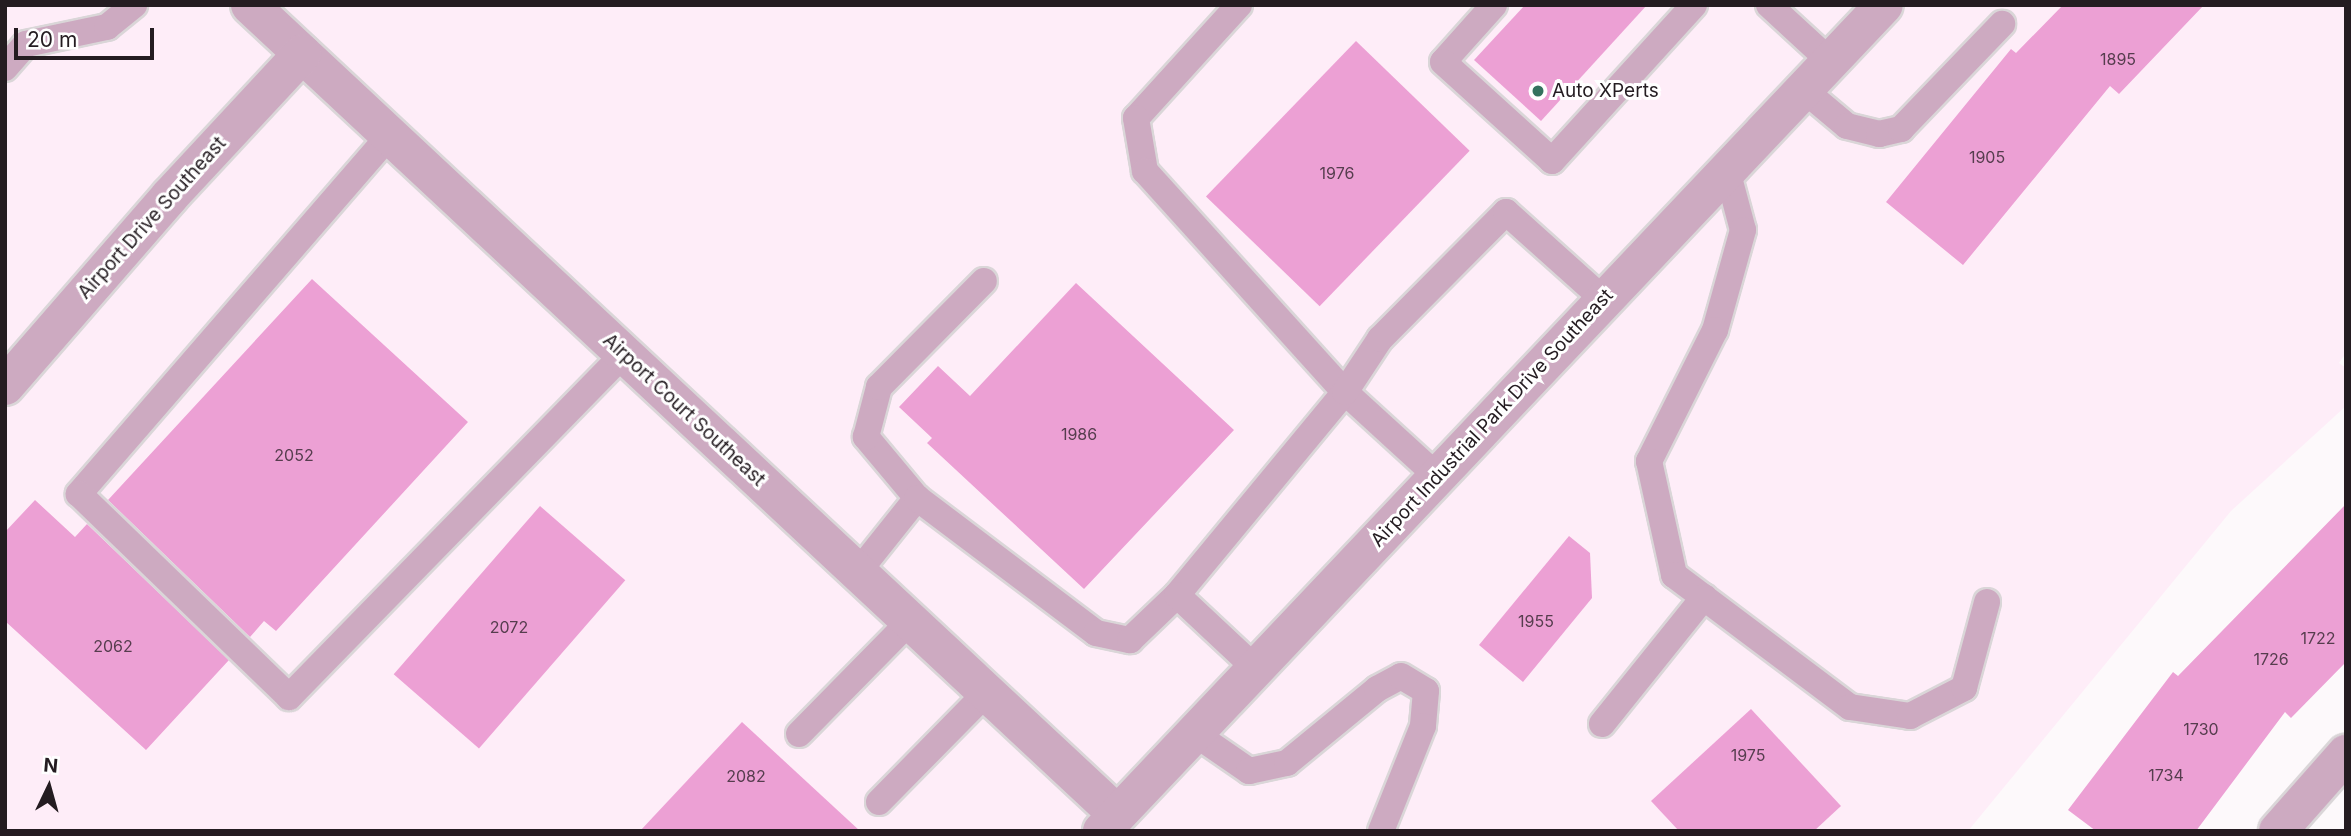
<!DOCTYPE html>
<html>
<head>
<meta charset="utf-8">
<style>
	body { margin:0 }
	#map { position:relative; width:2351px; height:836px; overflow:hidden; background:#fdf9fb; font-family:Inter,sans-serif }
	div>[style] { position:absolute }
	.built>* { inset:0; background:#feedf8 }
	.building>* { inset:0; background:#eca0d4; transform-origin:0 0 }
	.roads { filter:drop-shadow(2px 0 #dad6d8) drop-shadow(-2px 0 #dad6d8) drop-shadow(0 2px #dad6d8) drop-shadow(0 -2px #dad6d8) }
	.service>* { height:26px; margin:-13px; padding:0 13px; transform-origin:13px; border-radius:13px; background:#cdaac1 }
	.minor>* { height:38px; margin:-19px; padding:0 19px; transform-origin:19px; border-radius:19px; background:#cdaac1 }
	.dots>* { width:19px; height:19px; translate:-50% -50%; box-sizing:border-box; border:4px solid #fff; border-radius:50% }
	span { translate:-50% -50%; white-space:nowrap; text-align:center; line-height:1.15; -webkit-text-stroke:6px #fff; paint-order:stroke }
	.number-label { font-size:16px; color:#563d4e }
	.number-label span { -webkit-text-stroke-width:0 }
	.poi-label { font-size:19px; color:#241c21 }
	.left { translate:0 -50%; text-align:left }
	.street-label { font-size:19px; color:#241c21 }
	.frame { position:absolute; inset:0; border:7px solid #241c21; pointer-events:none }
	.north { position:absolute; left:14px; top:752px; width:70px; height:70px; -webkit-text-stroke:5px #fff; paint-order:stroke; rotate:5deg; font-size:19px; font-weight:700; line-height:28px; text-align:center; color:#241c21 }
	.north::after { content:''; display:block; margin:auto; width:24px; height:32px; background:#241c21; clip-path:polygon(50% 0,100% 100%,50% 72%,0 100%) }
	.scale { position:absolute; left:14px; top:28px; width:140px; height:32px; box-sizing:border-box; border:4px solid #241c21; border-top:0; padding-left:9px; font-size:21px; line-height:24px; white-space:nowrap; color:#241c21; -webkit-text-stroke:5px #fff; paint-order:stroke }
</style>
</head>
<body>
<div id="map">
	<div class="built">
		<i style="clip-path:polygon(5px 5px,2346px 5px,2346px 353px,2339px 363px,2346px 368px,2346px 406px,2231px 511px,1968px 831px,5px 831px)"></i>
	</div>
	<div class="building">
		<i style="clip-path:polygon(1525px 5px,1647px 5px,1541px 121px,1474px 60px)"></i>
		<i style="clip-path:polygon(2063px 5px,2204px 5px,2119px 94px,2110px 86px,1963px 265px,1886px 202px,2011px 49px,2016px 53px)"></i>
		<i style="left:1356px;top:41px;width:158px;height:216px;rotate:44deg"></i>
		<i style="clip-path:polygon(312px 279px,468px 422px,276px 631px,264px 621px,250px 637px,108px 500px)"></i>
		<i style="clip-path:polygon(1076px 283px,1234px 430px,1084px 589px,927px 443px,932px 438px,899px 407px,938px 366px,970px 396px)"></i>
		<i style="clip-path:polygon(35px 500px,75px 537px,87px 524px,229px 660px,146px 750px,5px 621px,5px 532px)"></i>
		<i style="clip-path:polygon(2346px 504px,2346px 662px,2291px 718px,2285px 712px,2196px 831px,2096px 831px,2068px 810px,2173px 672px,2178px 676px)"></i>
		<i style="left:540px;top:506px;width:113px;height:223px;rotate:41deg"></i>
		<i style="clip-path:polygon(1569px 536px,1590px 553px,1592px 598px,1523px 682px,1479px 645px)"></i>
		<i style="clip-path:polygon(1751px 709px,1841px 806px,1814px 831px,1679px 831px,1651px 801px)"></i>
		<i style="clip-path:polygon(742px 722px,860px 831px,640px 831px)"></i>
	</div>
	<div class="roads">
		<div class="service">
			<i style="left:1239px;top:5px;width:153px;rotate:132.3deg"></i>
			<i style="left:1136px;top:118px;width:54px;rotate:80.4deg"></i>
			<i style="left:1145px;top:171px;width:298px;rotate:47.9deg"></i>
			<i style="left:1345px;top:392px;width:125px;rotate:42.4deg"></i>
			<i style="left:1494px;top:5px;width:76px;rotate:131.8deg"></i>
			<i style="left:1443px;top:62px;width:147px;rotate:42.2deg"></i>
			<i style="left:1552px;top:161px;width:211px;rotate:-47.7deg"></i>
			<i style="left:1769px;top:5px;width:84px;rotate:42.6deg"></i>
			<i style="left:5px;top:68px;width:32px;rotate:-49deg"></i>
			<i style="left:26px;top:44px;width:83px;rotate:-11.9deg"></i>
			<i style="left:107px;top:27px;width:35px;rotate:-39deg"></i>
			<i style="left:1804px;top:90px;width:56px;rotate:39.9deg"></i>
			<i style="left:1847px;top:126px;width:33px;rotate:14deg"></i>
			<i style="left:1879px;top:134px;width:23px;rotate:-13deg"></i>
			<i style="left:1901px;top:129px;width:146px;rotate:-46.1deg"></i>
			<i style="left:389px;top:136px;width:474px;rotate:130.9deg"></i>
			<i style="left:79px;top:494px;width:292px;rotate:44deg"></i>
			<i style="left:289px;top:697px;width:479px;rotate:-45.7deg"></i>
			<i style="left:1727px;top:170px;width:62px;rotate:75.1deg"></i>
			<i style="left:1743px;top:230px;width:104px;rotate:105.6deg"></i>
			<i style="left:1715px;top:330px;width:147px;rotate:116.7deg"></i>
			<i style="left:1649px;top:461px;width:117px;rotate:77.6deg"></i>
			<i style="left:1674px;top:575px;width:220px;rotate:36.9deg"></i>
			<i style="left:1850px;top:707px;width:61px;rotate:8.5deg"></i>
			<i style="left:1910px;top:716px;width:61px;rotate:-27.4deg"></i>
			<i style="left:1964px;top:688px;width:89px;rotate:-75deg"></i>
			<i style="left:917px;top:498px;width:80px;rotate:-129.9deg"></i>
			<i style="left:866px;top:437px;width:52px;rotate:-75.4deg"></i>
			<i style="left:879px;top:387px;width:149px;rotate:-45.3deg"></i>
			<i style="left:858px;top:572px;width:95px;rotate:-51.4deg"></i>
			<i style="left:917px;top:498px;width:224px;rotate:37deg"></i>
			<i style="left:1096px;top:633px;width:35px;rotate:12deg"></i>
			<i style="left:1130px;top:640px;width:65px;rotate:-43.8deg"></i>
			<i style="left:1177px;top:595px;width:264px;rotate:-50.4deg"></i>
			<i style="left:1345px;top:392px;width:64px;rotate:-56.6deg"></i>
			<i style="left:1380px;top:339px;width:179px;rotate:-45.2deg"></i>
			<i style="left:1506px;top:212px;width:132px;rotate:41.9deg"></i>
			<i style="left:1177px;top:595px;width:108px;rotate:43.1deg"></i>
			<i style="left:1602px;top:724px;width:163px;rotate:-51.2deg"></i>
			<i style="left:1194px;top:733px;width:67px;rotate:34.6deg"></i>
			<i style="left:1249px;top:771px;width:39px;rotate:-12deg"></i>
			<i style="left:1287px;top:763px;width:117px;rotate:-39.4deg"></i>
			<i style="left:1377px;top:689px;width:27px;rotate:-28deg"></i>
			<i style="left:1401px;top:676px;width:29px;rotate:31deg"></i>
			<i style="left:1426px;top:691px;width:35px;rotate:95deg"></i>
			<i style="left:1423px;top:726px;width:113px;rotate:111.8deg"></i>
			<i style="left:799px;top:734px;width:158px;rotate:-45.5deg"></i>
			<i style="left:879px;top:802px;width:154px;rotate:-45.5deg"></i>
		</div>
		<div class="minor">
			<i style="left:250px;top:5px;width:1186px;rotate:43.02deg"></i>
			<i style="left:5px;top:386px;width:252px;rotate:-49deg"></i>
			<i style="left:170px;top:196px;width:194px;rotate:-47.1deg"></i>
			<i style="left:1102px;top:831px;width:1137px;rotate:-46.57deg"></i>
			<i style="left:2278px;top:831px;width:103px;rotate:-48.6deg"></i>
		</div>
	</div>
	<div class="dots">
		<i style="left:1538px;top:91px;background:#34725e"></i>
	</div>
	<div class="number-label">
		<span style="left:2118px;top:59px">1895</span>
		<span style="left:1987px;top:157px">1905</span>
		<span style="left:1337px;top:173px">1976</span>
		<span style="left:1079px;top:434px">1986</span>
		<span style="left:294px;top:455px">2052</span>
		<span style="left:1536px;top:621px">1955</span>
		<span style="left:509px;top:627px">2072</span>
		<span style="left:2318px;top:638px">1722</span>
		<span style="left:113px;top:646px">2062</span>
		<span style="left:2271px;top:659px">1726</span>
		<span style="left:2201px;top:729px">1730</span>
		<span style="left:1748px;top:755px">1975</span>
		<span style="left:2166px;top:775px">1734</span>
		<span style="left:746px;top:776px">2082</span>
	</div>
	<div class="poi-label">
		<span class="left" style="left:1552px;top:91px">Auto XPerts</span>
	</div>
	<div class="street-label">
		<span style="left:152px;top:218px;rotate:-48deg">Airport Drive Southeast</span>
		<span style="left:684px;top:410px;rotate:43deg">Airport Court Southeast</span>
		<span style="left:1492px;top:418px;rotate:-47deg">Airport Industrial Park Drive Southeast</span>
	</div>
	<div class="frame"></div>
	<div class="north">N</div>
	<div class="scale">20 m</div>
</div>
</body>
</html>
